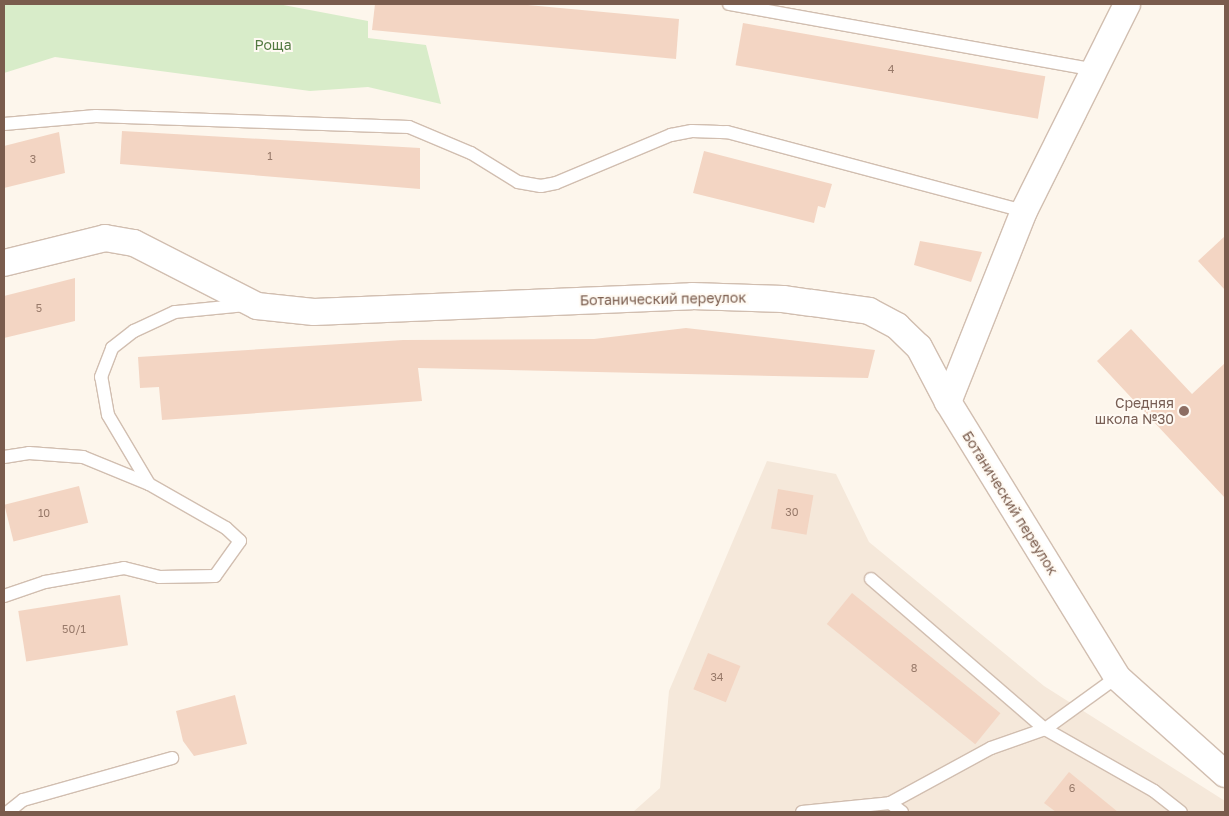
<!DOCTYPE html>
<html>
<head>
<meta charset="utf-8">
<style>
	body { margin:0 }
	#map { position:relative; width:1229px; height:816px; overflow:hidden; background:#fdf6ec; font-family:"Golos Text",sans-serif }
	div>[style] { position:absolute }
	.residential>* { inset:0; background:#f5e8da }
	.green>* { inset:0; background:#d8ecc9 }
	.building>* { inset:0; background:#f3d5c3; transform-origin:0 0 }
	.roads { filter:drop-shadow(1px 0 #d1beb0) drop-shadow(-1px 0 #d1beb0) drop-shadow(0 1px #d1beb0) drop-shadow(0 -1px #d1beb0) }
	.lane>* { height:12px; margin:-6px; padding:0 6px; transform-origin:6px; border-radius:6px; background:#fff }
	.street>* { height:26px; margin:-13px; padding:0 13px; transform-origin:13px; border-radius:13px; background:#fff }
	.dots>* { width:14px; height:14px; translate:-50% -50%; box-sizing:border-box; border:2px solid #fffaf3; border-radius:50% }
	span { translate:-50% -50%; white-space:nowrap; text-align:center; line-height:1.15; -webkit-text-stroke:4px #fffaf3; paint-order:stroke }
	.number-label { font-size:11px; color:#987a6a }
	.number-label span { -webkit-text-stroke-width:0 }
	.park-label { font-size:14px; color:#537a41 }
	.street-label { font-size:14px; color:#7a5c4d }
	.education-label { font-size:14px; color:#785e54 }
	.right { translate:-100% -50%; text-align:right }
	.frame { position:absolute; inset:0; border:5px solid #7a5c4d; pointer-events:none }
</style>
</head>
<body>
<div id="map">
	<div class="residential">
		<i style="clip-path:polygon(767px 461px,836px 474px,869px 542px,1044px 686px,1225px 801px,1225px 812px,633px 812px,660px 788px,669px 691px)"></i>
	</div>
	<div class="green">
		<i style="clip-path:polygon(4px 4px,278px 4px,368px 21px,368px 38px,426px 45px,441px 104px,368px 87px,310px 91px,55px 57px,4px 73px)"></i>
	</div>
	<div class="building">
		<i style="clip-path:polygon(375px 4px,517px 4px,679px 19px,676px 59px,372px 30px)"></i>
		<i style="left:743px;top:23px;width:307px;height:43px;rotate:10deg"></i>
		<i style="clip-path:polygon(122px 131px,420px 148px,420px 189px,120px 164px)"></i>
		<i style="clip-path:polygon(59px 132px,65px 173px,4px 188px,4px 146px)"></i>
		<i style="clip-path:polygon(704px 151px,832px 184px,825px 208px,818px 206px,814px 223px,693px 193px)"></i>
		<i style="clip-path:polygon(1225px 236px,1225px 290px,1198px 261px)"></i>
		<i style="clip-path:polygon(920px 241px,982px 252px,971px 282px,914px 265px)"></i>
		<i style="clip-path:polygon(75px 278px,75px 321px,4px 338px,4px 296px)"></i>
		<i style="clip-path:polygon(686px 328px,875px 350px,868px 378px,418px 368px,422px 401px,162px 420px,159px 387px,140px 388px,138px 357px,403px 340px,594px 339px)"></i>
		<i style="clip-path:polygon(1131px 329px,1192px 394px,1225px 363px,1225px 498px,1097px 361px)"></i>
		<i style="left:79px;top:486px;width:38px;height:77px;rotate:76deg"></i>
		<i style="left:778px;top:489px;width:36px;height:40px;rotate:10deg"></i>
		<i style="left:852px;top:593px;width:191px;height:40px;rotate:39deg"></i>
		<i style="left:120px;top:595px;width:51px;height:103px;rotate:81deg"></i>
		<i style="left:708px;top:653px;width:35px;height:39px;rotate:22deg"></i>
		<i style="clip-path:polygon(235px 695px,247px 744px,194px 756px,183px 741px,176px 711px)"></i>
		<i style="clip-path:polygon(1069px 772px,1118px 812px,1056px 812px,1044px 803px)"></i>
	</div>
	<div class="roads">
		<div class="lane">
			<i style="left:729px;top:4px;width:371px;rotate:10.2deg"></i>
			<i style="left:4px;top:124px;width:92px;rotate:-5deg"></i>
			<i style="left:96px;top:116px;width:313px;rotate:2deg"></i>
			<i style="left:409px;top:127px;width:67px;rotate:22.8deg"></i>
			<i style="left:471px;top:153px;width:55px;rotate:31.7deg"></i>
			<i style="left:518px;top:182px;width:23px;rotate:10deg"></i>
			<i style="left:541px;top:186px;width:15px;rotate:-11deg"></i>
			<i style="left:556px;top:183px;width:125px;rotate:-22.7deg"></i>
			<i style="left:671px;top:135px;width:21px;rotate:-11deg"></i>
			<i style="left:692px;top:131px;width:35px;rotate:2deg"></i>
			<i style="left:727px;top:132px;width:307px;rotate:14.9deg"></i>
			<i style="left:4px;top:457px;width:25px;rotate:-9deg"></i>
			<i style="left:29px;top:453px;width:54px;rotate:4.2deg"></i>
			<i style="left:83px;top:457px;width:71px;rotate:22.2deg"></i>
			<i style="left:871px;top:579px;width:230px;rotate:40.8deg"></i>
			<i style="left:1045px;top:729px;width:125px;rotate:29.6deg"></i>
			<i style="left:1154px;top:791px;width:34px;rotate:38deg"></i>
			<i style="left:4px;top:596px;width:43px;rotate:-18.9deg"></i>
			<i style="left:45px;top:582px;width:80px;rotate:-10deg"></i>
			<i style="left:124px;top:568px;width:36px;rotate:14deg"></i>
			<i style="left:159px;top:577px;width:56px;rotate:-1deg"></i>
			<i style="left:215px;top:576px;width:43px;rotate:-54.5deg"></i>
			<i style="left:240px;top:541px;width:19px;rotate:-137deg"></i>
			<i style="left:226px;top:528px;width:89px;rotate:-150.3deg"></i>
			<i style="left:149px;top:484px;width:80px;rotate:-120.7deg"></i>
			<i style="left:108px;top:415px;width:39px;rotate:-100deg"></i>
			<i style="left:101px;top:377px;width:31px;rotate:-69deg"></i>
			<i style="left:112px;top:348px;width:28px;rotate:-38deg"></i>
			<i style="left:134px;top:331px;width:45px;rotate:-24.9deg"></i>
			<i style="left:175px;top:312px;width:70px;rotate:-5.7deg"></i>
			<i style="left:890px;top:803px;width:15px;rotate:37deg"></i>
			<i style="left:8px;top:812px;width:19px;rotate:-39deg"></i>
			<i style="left:23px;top:800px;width:155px;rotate:-15.7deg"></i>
			<i style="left:802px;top:812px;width:88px;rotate:-5.8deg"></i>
			<i style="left:890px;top:803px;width:115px;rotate:-28.6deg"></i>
			<i style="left:991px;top:748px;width:57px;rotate:-19.4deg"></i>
			<i style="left:1045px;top:729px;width:89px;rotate:-35.8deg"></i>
		</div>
		<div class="street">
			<i style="left:4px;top:263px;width:104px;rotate:-13.9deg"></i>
			<i style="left:105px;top:238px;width:29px;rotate:10deg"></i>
			<i style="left:134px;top:243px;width:138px;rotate:27.1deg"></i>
			<i style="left:257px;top:306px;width:57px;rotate:6deg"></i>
			<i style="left:314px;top:312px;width:378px;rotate:-2.4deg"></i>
			<i style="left:692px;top:296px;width:91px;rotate:1.9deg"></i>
			<i style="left:783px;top:299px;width:87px;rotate:7.9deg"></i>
			<i style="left:869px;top:311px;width:32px;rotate:28deg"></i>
			<i style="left:897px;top:326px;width:30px;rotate:44deg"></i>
			<i style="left:919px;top:347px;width:62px;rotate:62.2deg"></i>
			<i style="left:948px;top:402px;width:323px;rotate:58.4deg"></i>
			<i style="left:1117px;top:677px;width:145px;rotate:41.9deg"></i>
			<i style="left:948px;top:402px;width:206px;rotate:-68.3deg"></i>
			<i style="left:1024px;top:211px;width:231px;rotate:-63.5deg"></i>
		</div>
	</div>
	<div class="dots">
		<i style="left:1184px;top:411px;background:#8d6e63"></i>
	</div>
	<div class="number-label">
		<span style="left:891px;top:69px">4</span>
		<span style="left:270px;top:156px">1</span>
		<span style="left:33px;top:159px">3</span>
		<span style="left:39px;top:308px">5</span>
		<span style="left:792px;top:512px">30</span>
		<span style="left:44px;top:513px">10</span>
		<span style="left:74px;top:629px">50/1</span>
		<span style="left:914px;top:668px">8</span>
		<span style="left:717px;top:677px">34</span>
		<span style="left:1072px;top:788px">6</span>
	</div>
	<div class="park-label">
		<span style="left:273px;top:45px">Роща</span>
	</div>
	<div class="street-label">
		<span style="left:663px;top:299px;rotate:-1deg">Ботанический переулок</span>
		<span style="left:1010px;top:503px;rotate:58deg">Ботанический переулок</span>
	</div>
	<div class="education-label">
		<span class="right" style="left:1174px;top:411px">Средняя<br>школа №30</span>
	</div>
	<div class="frame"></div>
</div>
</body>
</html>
